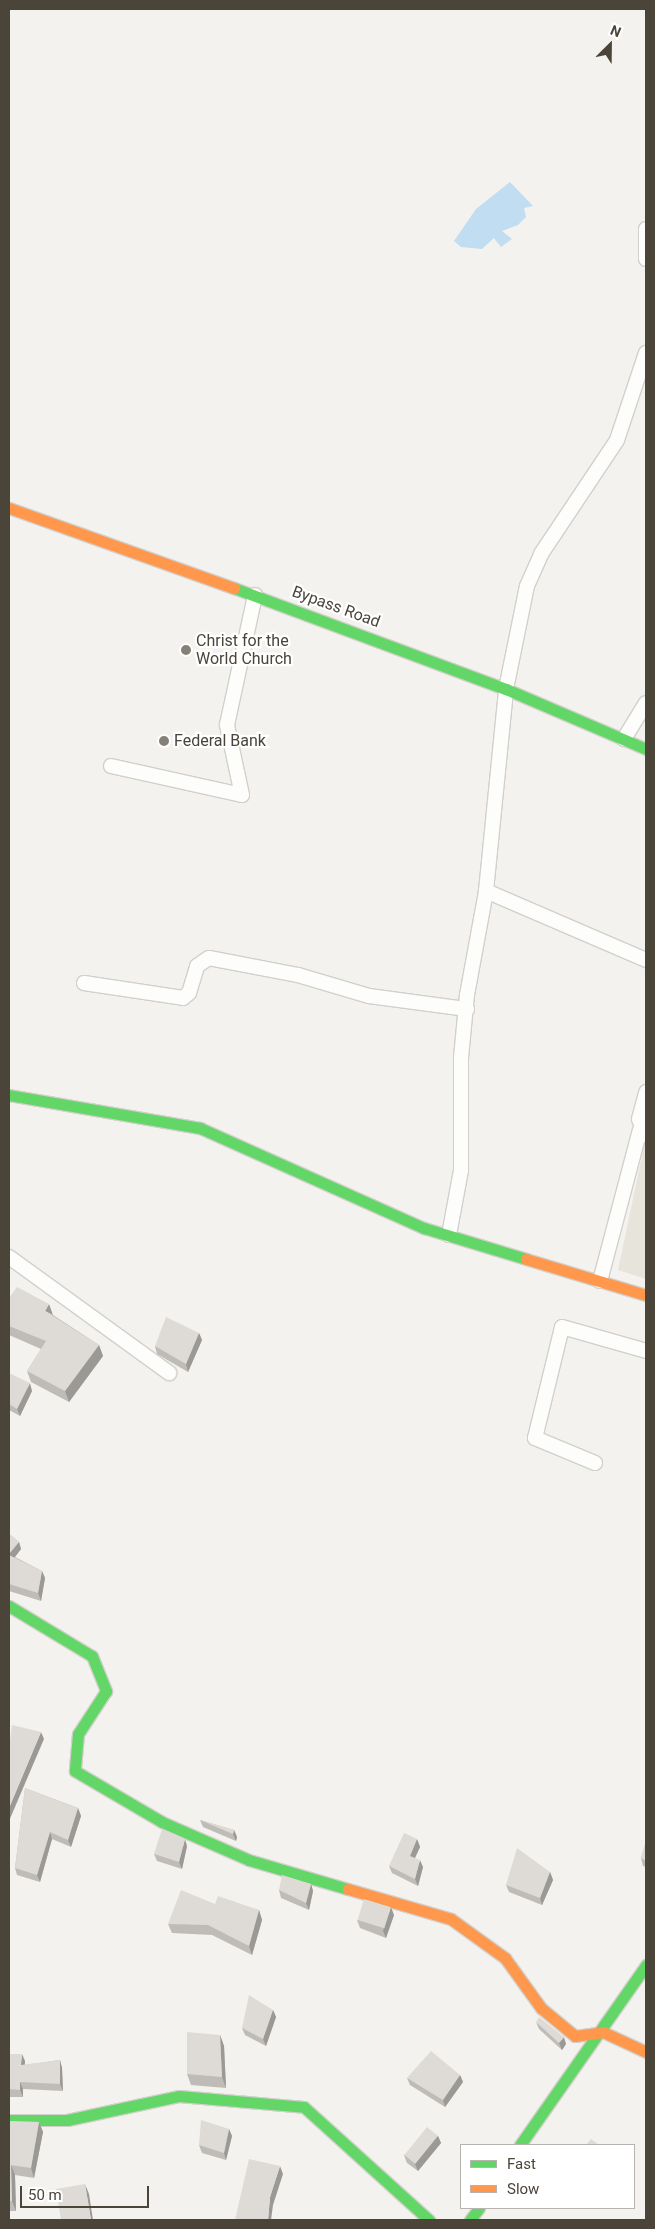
<!DOCTYPE html>
<html>
<head>
<meta charset="utf-8">
<style>
	body { margin:0 }
	#map { position:relative; width:655px; height:2229px; overflow:hidden; background:#f4f2ee; font-family:Roboto,sans-serif }
	div>[style] { position:absolute }
	.residential>* { inset:0; background:#e7e4dc }
	.water>* { inset:0; background:#c0ddf1 }
	.roads { filter:drop-shadow(1px 0 #d2d0cb) drop-shadow(-1px 0 #d2d0cb) drop-shadow(0 1px #d2d0cb) drop-shadow(0 -1px #d2d0cb) }
	.street>* { height:14px; margin:-7px; padding:0 7px; transform-origin:7px; border-radius:7px; background:#fdfdfc }
	.fast>* { height:11px; margin:-5.5px; padding:0 5.5px; transform-origin:5.5px; border-radius:5.5px; background:#63d668 }
	.slow>* { height:11px; margin:-5.5px; padding:0 5.5px; transform-origin:5.5px; border-radius:5.5px; background:#ff974d }
	.wall>* { inset:0; background:#bfbcb8 }
	.shaded-wall>* { inset:0; background:#9b9996 }
	.building>* { inset:0; background:#dedbd6; transform-origin:0 0 }
	.dots>* { width:14px; height:14px; translate:-50% -50%; box-sizing:border-box; border:2px solid #fff; border-radius:50% }
	span { translate:-50% -50%; white-space:nowrap; text-align:center; line-height:1.15; -webkit-text-stroke:4.5px #fff; paint-order:stroke }
	.street-label { font-size:16px; color:#4b4439 }
	.poi-label { font-size:16px; color:#4b4439 }
	.left { translate:0 -50%; text-align:left }
	.frame { position:absolute; inset:0; border:10px solid #4b4439; pointer-events:none }
	.legend { position:absolute; left:460px; top:2144px; width:175px; height:65px; box-sizing:border-box; background:#fff; border:1px solid #b7b4b0; margin:0; padding:6px 9px; list-style:none; font-size:15px; color:#4b4439 }
	.legend li { display:flex; align-items:center; gap:10px; height:25px }
	.legend b { width:25px; border:1px solid #b7b4b0 }
	.north { position:absolute; left:585px; top:20px; width:50px; height:50px; -webkit-text-stroke:4px #fff; paint-order:stroke; rotate:23deg; font-size:14px; font-weight:700; line-height:20px; text-align:center; color:#4b4439 }
	.north::after { content:''; display:block; margin:auto; width:18px; height:22px; background:#4b4439; clip-path:polygon(50% 0,100% 100%,50% 72%,0 100%) }
	.scale { position:absolute; left:20px; top:2186px; width:129px; height:22px; box-sizing:border-box; border:2px solid #4b4439; border-top:0; padding-left:6px; font-size:15px; line-height:18px; white-space:nowrap; color:#4b4439; -webkit-text-stroke:4px #fff; paint-order:stroke }
</style>
</head>
<body>
<div id="map">
	<div class="residential">
		<i style="clip-path:polygon(646px 1137px,646px 1279px,618px 1270px)"></i>
	</div>
	<div class="water">
		<i style="clip-path:polygon(510px 182px,533px 206px,524px 208px,526px 217px,518px 225px,502px 231px,512px 239px,501px 247px,494px 238px,482px 249px,461px 247px,454px 241px,476px 209px)"></i>
	</div>
	<div class="roads">
		<div class="street">
			<i style="left:646px;top:229px;width:30px;rotate:90deg"></i>
			<i style="left:624px;top:739px;width:42px;rotate:-58.6deg"></i>
			<i style="left:111px;top:766px;width:134px;rotate:12.5deg"></i>
			<i style="left:242px;top:795px;width:72px;rotate:-102.1deg"></i>
			<i style="left:227px;top:725px;width:133px;rotate:-77.8deg"></i>
			<i style="left:486px;top:891px;width:203px;rotate:-84.3deg"></i>
			<i style="left:506px;top:689px;width:105px;rotate:-78.5deg"></i>
			<i style="left:527px;top:586px;width:35px;rotate:-66deg"></i>
			<i style="left:541px;top:554px;width:137px;rotate:-56.3deg"></i>
			<i style="left:617px;top:440px;width:92px;rotate:-71.6deg"></i>
			<i style="left:84px;top:983px;width:100px;rotate:8.6deg"></i>
			<i style="left:183px;top:998px;width:8px;rotate:-40deg"></i>
			<i style="left:189px;top:993px;width:28px;rotate:-73deg"></i>
			<i style="left:197px;top:966px;width:14px;rotate:-34deg"></i>
			<i style="left:209px;top:958px;width:91px;rotate:10.8deg"></i>
			<i style="left:298px;top:975px;width:74px;rotate:16.5deg"></i>
			<i style="left:369px;top:996px;width:99px;rotate:7.6deg"></i>
			<i style="left:646px;top:1135px;width:17px;rotate:-114deg"></i>
			<i style="left:639px;top:1119px;width:28px;rotate:-75deg"></i>
			<i style="left:449px;top:1235px;width:66px;rotate:-79.5deg"></i>
			<i style="left:461px;top:1170px;width:112px;rotate:-90deg"></i>
			<i style="left:461px;top:1058px;width:63px;rotate:-84.6deg"></i>
			<i style="left:467px;top:995px;width:106px;rotate:-79.6deg"></i>
			<i style="left:486px;top:891px;width:174px;rotate:23.3deg"></i>
			<i style="left:9px;top:1257px;width:198px;rotate:35.9deg"></i>
			<i style="left:600px;top:1281px;width:156px;rotate:-75.2deg"></i>
			<i style="left:595px;top:1463px;width:65px;rotate:-157.4deg"></i>
			<i style="left:535px;top:1438px;width:114px;rotate:-76.3deg"></i>
			<i style="left:562px;top:1327px;width:87px;rotate:15.9deg"></i>
		</div>
		<div class="fast">
			<i style="left:234px;top:588px;width:290px;rotate:20.4deg"></i>
			<i style="left:506px;top:689px;width:152px;rotate:23.2deg"></i>
			<i style="left:9px;top:1095px;width:194px;rotate:9.8deg"></i>
			<i style="left:200px;top:1128px;width:245px;rotate:24.1deg"></i>
			<i style="left:424px;top:1228px;width:107px;rotate:16.9deg"></i>
			<i style="left:9px;top:1606px;width:97px;rotate:31.1deg"></i>
			<i style="left:92px;top:1656px;width:38px;rotate:68deg"></i>
			<i style="left:106px;top:1691px;width:51px;rotate:123.1deg"></i>
			<i style="left:78px;top:1734px;width:37px;rotate:95deg"></i>
			<i style="left:75px;top:1771px;width:101px;rotate:30.4deg"></i>
			<i style="left:162px;top:1822px;width:95px;rotate:23.6deg"></i>
			<i style="left:249px;top:1860px;width:103px;rotate:16.3deg"></i>
			<i style="left:9px;top:2120px;width:58px"></i>
			<i style="left:67px;top:2120px;width:115px;rotate:-12.1deg"></i>
			<i style="left:179px;top:2096px;width:125px;rotate:5deg"></i>
			<i style="left:304px;top:2107px;width:169px;rotate:42.1deg"></i>
			<i style="left:520px;top:2145px;width:220px;rotate:-55deg"></i>
			<i style="left:470px;top:2220px;width:15px;rotate:-53deg"></i>
		</div>
		<div class="slow">
			<i style="left:9px;top:508px;width:239px;rotate:19.6deg"></i>
			<i style="left:526px;top:1259px;width:125px;rotate:16.7deg"></i>
			<i style="left:348px;top:1889px;width:107px;rotate:16.2deg"></i>
			<i style="left:451px;top:1919px;width:67px;rotate:35.8deg"></i>
			<i style="left:505px;top:1958px;width:62px;rotate:54.2deg"></i>
			<i style="left:541px;top:2008px;width:44px;rotate:39.5deg"></i>
			<i style="left:575px;top:2036px;width:28px;rotate:-8deg"></i>
			<i style="left:603px;top:2032px;width:47px;rotate:24.9deg"></i>
		</div>
	</div>
	<div class="wall">
		<i style="clip-path:polygon(9px 1298px,53px 1315px,99px 1345px,103px 1356px,69px 1402px,31px 1382px,27px 1371px,41px 1349px,9px 1335px)"></i>
		<i style="clip-path:polygon(199px 1333px,202px 1340px,188px 1372px,157px 1354px,155px 1346px)"></i>
		<i style="clip-path:polygon(9px 1373px,32px 1391px,20px 1416px,9px 1410px)"></i>
		<i style="clip-path:polygon(9px 1534px,19px 1542px,21px 1549px,15px 1557px,42px 1571px,45px 1578px,41px 1601px,9px 1591px)"></i>
		<i style="clip-path:polygon(25px 1788px,78px 1808px,81px 1816px,71px 1847px,52px 1839px,40px 1882px,17px 1875px,15px 1868px)"></i>
		<i style="clip-path:polygon(200px 1820px,234px 1830px,237px 1837px,236px 1841px,203px 1827px)"></i>
		<i style="clip-path:polygon(417px 1839px,420px 1847px,415px 1858px,423px 1867px,418px 1886px,392px 1873px,389px 1866px)"></i>
		<i style="clip-path:polygon(646px 1842px,646px 1867px,643px 1866px,641px 1858px)"></i>
		<i style="clip-path:polygon(187px 1846px,182px 1869px,157px 1861px,154px 1854px)"></i>
		<i style="clip-path:polygon(550px 1872px,553px 1880px,542px 1905px,509px 1892px,506px 1885px)"></i>
		<i style="clip-path:polygon(311px 1884px,313px 1891px,309px 1910px,281px 1898px,279px 1890px)"></i>
		<i style="clip-path:polygon(215px 1904px,259px 1910px,262px 1920px,252px 1955px,212px 1935px,172px 1933px,168px 1924px)"></i>
		<i style="clip-path:polygon(394px 1915px,386px 1938px,360px 1928px,357px 1920px)"></i>
		<i style="clip-path:polygon(273px 2010px,276px 2017px,266px 2046px,245px 2035px,242px 2028px)"></i>
		<i style="clip-path:polygon(536px 2022px,566px 2044px,562px 2050px,539px 2029px)"></i>
		<i style="clip-path:polygon(220px 2035px,224px 2046px,226px 2088px,191px 2085px,187px 2074px)"></i>
		<i style="clip-path:polygon(9px 2054px,25px 2061px,25px 2065px,60px 2060px,62px 2068px,63px 2091px,23px 2089px,23px 2097px,9px 2097px)"></i>
		<i style="clip-path:polygon(460px 2075px,463px 2082px,445px 2107px,410px 2085px,407px 2078px)"></i>
		<i style="clip-path:polygon(9px 2121px,39px 2122px,43px 2132px,34px 2178px,15px 2175px,16px 2211px,9px 2211px)"></i>
		<i style="clip-path:polygon(229px 2129px,232px 2136px,226px 2160px,202px 2153px,199px 2145px)"></i>
		<i style="clip-path:polygon(438px 2136px,441px 2143px,418px 2171px,407px 2163px,404px 2155px)"></i>
	</div>
	<div class="shaded-wall">
		<i style="clip-path:polygon(49px 1304px,53px 1315px,45px 1311px)"></i>
		<i style="clip-path:polygon(199px 1333px,202px 1340px,188px 1372px,186px 1364px)"></i>
		<i style="clip-path:polygon(99px 1345px,103px 1356px,69px 1402px,65px 1391px)"></i>
		<i style="clip-path:polygon(30px 1383px,32px 1391px,20px 1416px,17px 1409px)"></i>
		<i style="clip-path:polygon(19px 1542px,21px 1549px,11px 1562px,9px 1554px)"></i>
		<i style="clip-path:polygon(42px 1571px,45px 1578px,41px 1601px,38px 1593px)"></i>
		<i style="clip-path:polygon(41px 1732px,44px 1739px,9px 1821px,9px 1808px)"></i>
		<i style="clip-path:polygon(78px 1808px,81px 1816px,71px 1847px,68px 1840px)"></i>
		<i style="clip-path:polygon(234px 1830px,237px 1837px,236px 1841px,233px 1834px)"></i>
		<i style="clip-path:polygon(50px 1832px,52px 1839px,40px 1882px,37px 1875px)"></i>
		<i style="clip-path:polygon(185px 1839px,187px 1846px,182px 1869px,179px 1862px)"></i>
		<i style="clip-path:polygon(417px 1839px,420px 1847px,412px 1864px,410px 1856px)"></i>
		<i style="clip-path:polygon(420px 1860px,423px 1867px,418px 1886px,415px 1879px)"></i>
		<i style="clip-path:polygon(550px 1872px,553px 1880px,542px 1905px,540px 1898px)"></i>
		<i style="clip-path:polygon(311px 1884px,313px 1891px,309px 1910px,306px 1903px)"></i>
		<i style="clip-path:polygon(391px 1907px,394px 1915px,386px 1938px,383px 1931px)"></i>
		<i style="clip-path:polygon(259px 1910px,262px 1920px,252px 1955px,249px 1946px)"></i>
		<i style="clip-path:polygon(273px 2010px,276px 2017px,266px 2046px,263px 2039px)"></i>
		<i style="clip-path:polygon(220px 2035px,224px 2046px,226px 2088px,222px 2077px)"></i>
		<i style="clip-path:polygon(564px 2037px,566px 2044px,562px 2050px,559px 2043px)"></i>
		<i style="clip-path:polygon(22px 2054px,25px 2061px,24px 2073px,21px 2065px)"></i>
		<i style="clip-path:polygon(60px 2060px,62px 2068px,63px 2091px,60px 2084px)"></i>
		<i style="clip-path:polygon(460px 2075px,463px 2082px,445px 2107px,443px 2100px)"></i>
		<i style="clip-path:polygon(20px 2082px,23px 2089px,23px 2097px,20px 2090px)"></i>
		<i style="clip-path:polygon(39px 2122px,43px 2132px,34px 2178px,31px 2168px)"></i>
		<i style="clip-path:polygon(229px 2129px,232px 2136px,226px 2160px,224px 2153px)"></i>
		<i style="clip-path:polygon(438px 2136px,441px 2143px,418px 2171px,415px 2164px)"></i>
		<i style="clip-path:polygon(11px 2165px,15px 2175px,16px 2211px,12px 2201px)"></i>
		<i style="clip-path:polygon(280px 2166px,283px 2174px,273px 2205px,271px 2220px,268px 2220px,270px 2197px)"></i>
		<i style="clip-path:polygon(85px 2184px,89px 2194px,93px 2220px,91px 2220px)"></i>
	</div>
	<div class="building">
		<i style="clip-path:polygon(17px 1287px,49px 1304px,45px 1311px,99px 1345px,65px 1391px,27px 1371px,46px 1341px,9px 1326px,9px 1298px)"></i>
		<i style="clip-path:polygon(166px 1317px,199px 1333px,186px 1364px,155px 1346px)"></i>
		<i style="clip-path:polygon(9px 1373px,30px 1383px,17px 1409px,9px 1404px)"></i>
		<i style="clip-path:polygon(9px 1534px,19px 1542px,9px 1554px)"></i>
		<i style="clip-path:polygon(9px 1555px,42px 1571px,38px 1593px,9px 1584px)"></i>
		<i style="clip-path:polygon(12px 1725px,41px 1732px,9px 1808px,9px 1749px)"></i>
		<i style="clip-path:polygon(25px 1788px,78px 1808px,68px 1840px,50px 1832px,37px 1875px,15px 1868px)"></i>
		<i style="clip-path:polygon(200px 1820px,234px 1830px,233px 1834px)"></i>
		<i style="clip-path:polygon(162px 1829px,185px 1839px,179px 1862px,154px 1854px)"></i>
		<i style="clip-path:polygon(404px 1833px,417px 1839px,410px 1856px,420px 1860px,415px 1879px,389px 1866px)"></i>
		<i style="clip-path:polygon(646px 1842px,646px 1861px,641px 1858px)"></i>
		<i style="clip-path:polygon(517px 1848px,550px 1872px,540px 1898px,506px 1885px)"></i>
		<i style="clip-path:polygon(282px 1875px,311px 1884px,306px 1903px,279px 1890px)"></i>
		<i style="clip-path:polygon(181px 1890px,215px 1904px,218px 1896px,259px 1910px,249px 1946px,208px 1925px,168px 1924px)"></i>
		<i style="left:364px;top:1899px;width:28px;height:22px;rotate:17deg"></i>
		<i style="clip-path:polygon(249px 1995px,273px 2010px,263px 2039px,242px 2028px)"></i>
		<i style="clip-path:polygon(539px 2017px,564px 2037px,559px 2043px,536px 2022px)"></i>
		<i style="clip-path:polygon(187px 2032px,220px 2035px,222px 2077px,187px 2074px)"></i>
		<i style="clip-path:polygon(431px 2051px,460px 2075px,443px 2100px,407px 2078px)"></i>
		<i style="clip-path:polygon(9px 2054px,22px 2054px,21px 2065px,60px 2060px,60px 2084px,20px 2082px,20px 2090px,9px 2089px)"></i>
		<i style="clip-path:polygon(201px 2120px,229px 2129px,224px 2153px,199px 2145px)"></i>
		<i style="clip-path:polygon(9px 2121px,39px 2122px,31px 2168px,11px 2165px,12px 2201px,9px 2201px)"></i>
		<i style="left:427px;top:2127px;width:14px;height:36px;rotate:39deg"></i>
		<i style="clip-path:polygon(591px 2139px,599px 2145px,586px 2145px)"></i>
		<i style="clip-path:polygon(249px 2159px,280px 2166px,270px 2197px,268px 2220px,235px 2220px)"></i>
		<i style="clip-path:polygon(85px 2184px,91px 2220px,61px 2220px,56px 2189px)"></i>
	</div>
	<div class="dots">
		<i style="left:186px;top:650px;background:#868178"></i>
		<i style="left:164px;top:741px;background:#868178"></i>
	</div>
	<div class="street-label">
		<span style="left:336px;top:607px;rotate:20deg">Bypass Road</span>
	</div>
	<div class="poi-label">
		<span class="left" style="left:196px;top:650px">Christ for the<br>World Church</span>
		<span class="left" style="left:174px;top:741px">Federal Bank</span>
	</div>
	<div class="frame"></div>
	<ul class="legend">
	<li><b style="height:6px;background:#63d668"></b>Fast</li>
	<li><b style="height:6px;background:#ff974d"></b>Slow</li>
	</ul>
	<div class="north">N</div>
	<div class="scale">50 m</div>
</div>
</body>
</html>
